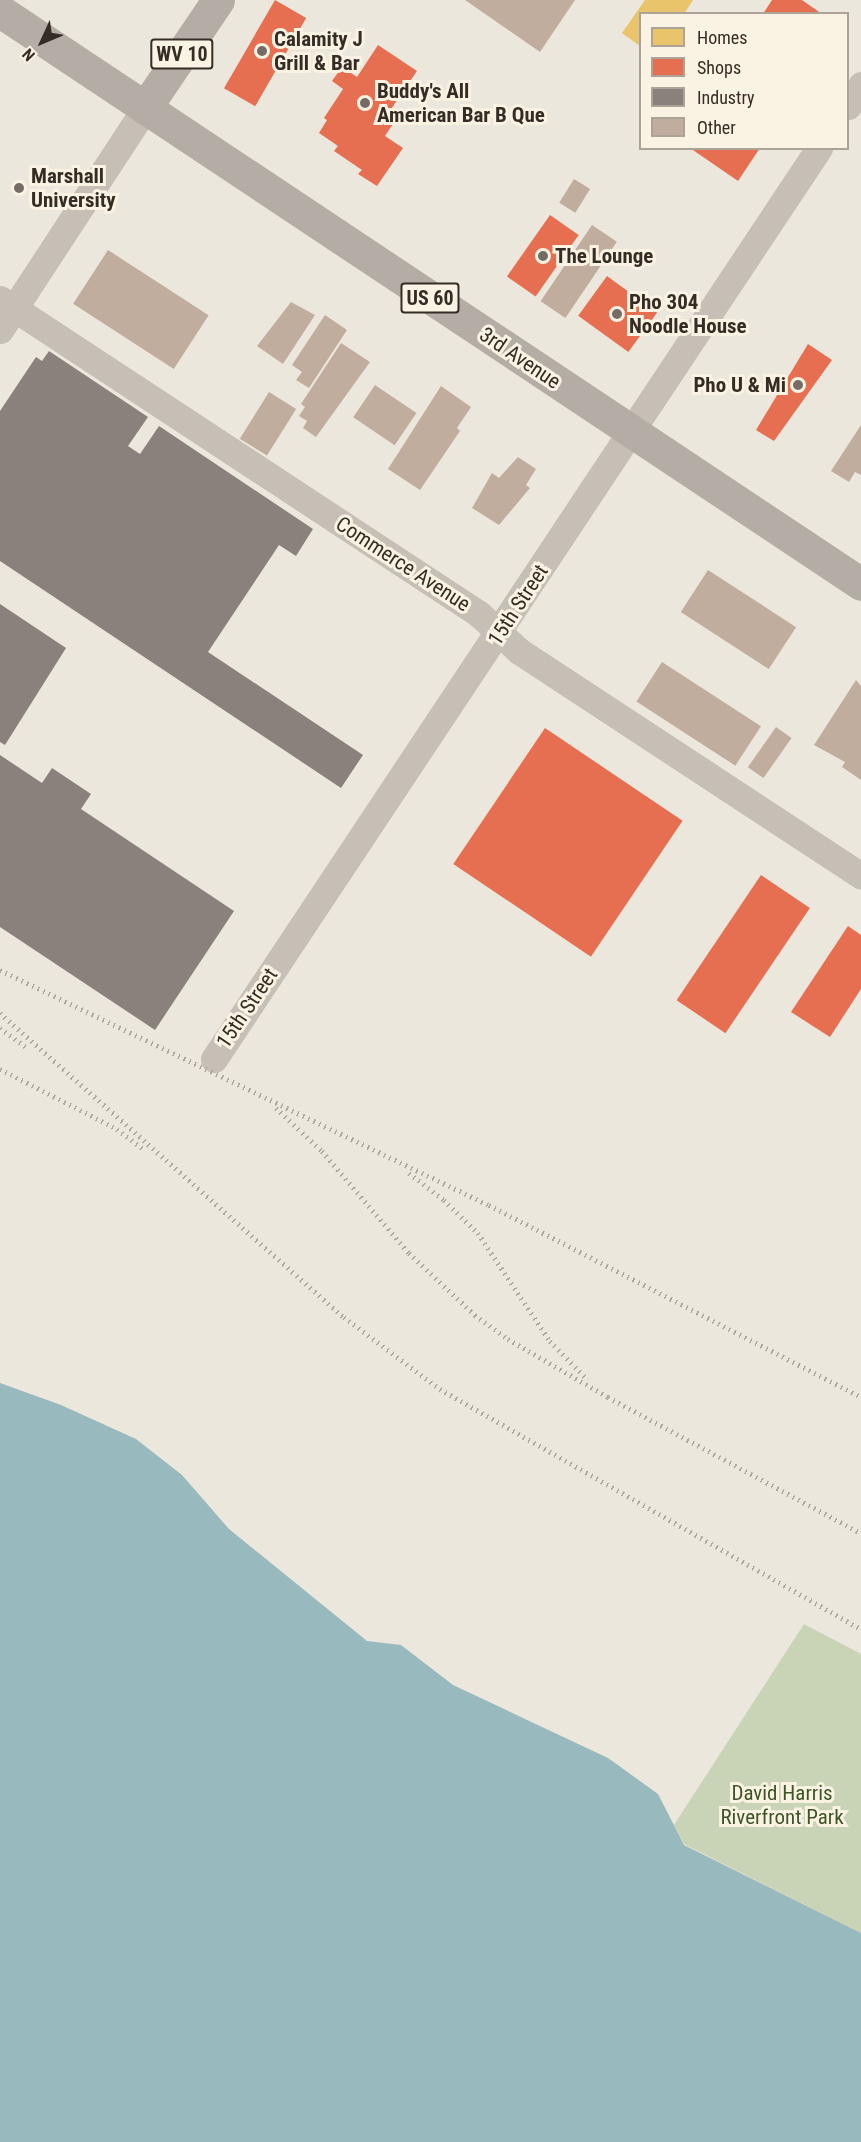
<!DOCTYPE html>
<html>
<head>
<meta charset="utf-8">
<style>
	body { margin:0 }
	#map { position:relative; width:861px; height:2142px; overflow:hidden; background:#ece7dc; font-family:"Roboto Condensed",sans-serif }
	div>[style] { position:absolute }
	.green>* { inset:0; background:#c9d3b6 }
	.water>* { inset:0; background:#98b9be }
	.homes>* { inset:0; background:#e9c46a }
	.shops>* { inset:0; background:#e76f51; transform-origin:0 0 }
	.industry>* { inset:0; background:#8a817c }
	.building>* { inset:0; background:#c1ad9d; transform-origin:0 0 }
	.street>* { height:27px; margin:-13.5px; padding:0 13.5px; transform-origin:13.5px; border-radius:13.5px; background:#c5bfb6 }
	.primary>* { height:33px; margin:-16.5px; padding:0 16.5px; transform-origin:16.5px; border-radius:16.5px; background:#b3ada5 }
	.rail>* { height:4.5px; margin-top:-2.25px; transform-origin:0; background:repeating-linear-gradient(90deg,#aca7a0 0 1.5px,transparent 0 6px) }
	.dots>* { width:16px; height:16px; translate:-50% -50%; box-sizing:border-box; border:3px solid #faf3e3; border-radius:50% }
	span { translate:-50% -50%; white-space:nowrap; text-align:center; line-height:1.15; -webkit-text-stroke:6px #faf3e3; paint-order:stroke }
	.shield-label span { padding:2px 4px; background:#faf3e3; border:2px solid; border-radius:4px; -webkit-text-stroke-width:0 }
	.shield-label { font-size:20px; color:#352c25; font-weight:700 }
	.poi-label { font-size:21px; color:#352c25; font-weight:700 }
	.left { translate:0 -50%; text-align:left }
	.right { translate:-100% -50%; text-align:right }
	.street-label { font-size:21px; color:#352c25 }
	.park-label { font-size:21px; color:#3d5527 }
	.legend { position:absolute; left:639px; top:12px; width:210px; height:138px; box-sizing:border-box; background:#faf3e3; border:2px solid #aba397; margin:0; padding:8px 10px; list-style:none; font-size:18px; color:#352c25 }
	.legend li { display:flex; align-items:center; gap:12px; height:30px }
	.legend b { width:30px; border:2px solid #aba397 }
	.north { position:absolute; left:12px; top:12px; width:60px; height:60px; -webkit-text-stroke:4px #faf3e3; paint-order:stroke; rotate:226deg; font-size:16px; font-weight:700; line-height:24px; text-align:center; color:#352c25 }
	.north::after { content:''; display:block; margin:auto; width:21px; height:27px; background:#352c25; clip-path:polygon(50% 0,100% 100%,50% 72%,0 100%) }
</style>
</head>
<body>
<div id="map">
	<div class="green">
		<i style="clip-path:polygon(804px 1624px,861px 1654px,861px 1933px,684px 1844px,674px 1825px)"></i>
	</div>
	<div class="water">
		<i style="clip-path:polygon(0 1383px,61px 1405px,136px 1439px,182px 1475px,229px 1529px,367px 1641px,401px 1645px,453px 1685px,608px 1758px,658px 1794px,684px 1845px,861px 1933px,861px 2142px,0 2142px)"></i>
	</div>
	<div class="homes">
		<i style="clip-path:polygon(645px 0,693px 0,684px 14px,640px 14px,640px 46px,622px 33px)"></i>
	</div>
	<div class="shops">
		<i style="left:275px;top:0;width:36px;height:102px;rotate:30deg"></i>
		<i style="clip-path:polygon(772px 0,802px 0,822px 14px,763px 14px)"></i>
		<i style="clip-path:polygon(378px 45px,417px 71px,385px 118px,393px 124px,385px 136px,403px 148px,377px 186px,358px 174px,362px 170px,334px 151px,338px 146px,319px 133px,327px 120px,324px 118px,343px 89px,332px 81px,342px 67px,357px 77px)"></i>
		<i style="clip-path:polygon(690px 148px,760px 148px,738px 181px)"></i>
		<i style="left:550px;top:215px;width:35px;height:75px;rotate:35deg"></i>
		<i style="left:607px;top:276px;width:62px;height:49px;rotate:36deg"></i>
		<i style="clip-path:polygon(808px 344px,832px 360px,774px 441px,756px 430px)"></i>
		<i style="left:545px;top:728px;width:166px;height:164px;rotate:34deg"></i>
		<i style="left:761px;top:875px;width:59px;height:151px;rotate:34deg"></i>
		<i style="clip-path:polygon(848px 926px,861px 935px,861px 989px,830px 1037px,791px 1012px)"></i>
	</div>
	<div class="industry">
		<i style="clip-path:polygon(49px 351px,148px 417px,128px 446px,140px 454px,159px 426px,313px 529px,296px 556px,279px 545px,208px 652px,363px 755px,341px 788px,0 561px,0 411px,36px 357px,42px 361px)"></i>
		<i style="clip-path:polygon(0 604px,66px 648px,5px 745px,0 742px)"></i>
		<i style="clip-path:polygon(0 755px,42px 783px,52px 768px,91px 794px,81px 809px,234px 911px,155px 1030px,0 927px)"></i>
	</div>
	<div class="building">
		<i style="clip-path:polygon(465px 0,575px 0,540px 52px)"></i>
		<i style="left:574px;top:179px;width:19px;height:28px;rotate:32deg"></i>
		<i style="left:592px;top:225px;width:30px;height:92px;rotate:34deg"></i>
		<i style="left:108px;top:250px;width:120px;height:64px;rotate:33deg"></i>
		<i style="clip-path:polygon(291px 302px,315px 315px,283px 364px,257px 346px)"></i>
		<i style="clip-path:polygon(325px 315px,347px 330px,309px 388px,296px 380px,302px 372px,292px 365px)"></i>
		<i style="clip-path:polygon(341px 343px,370px 362px,316px 437px,303px 428px,307px 421px,299px 416px,305px 407px,301px 404px)"></i>
		<i style="left:375px;top:385px;width:50px;height:39px;rotate:34deg"></i>
		<i style="clip-path:polygon(441px 386px,471px 407px,457px 428px,460px 431px,420px 490px,388px 469px)"></i>
		<i style="left:269px;top:392px;width:32px;height:55px;rotate:32deg"></i>
		<i style="clip-path:polygon(861px 425px,861px 475px,855px 472px,849px 482px,831px 471px)"></i>
		<i style="clip-path:polygon(518px 457px,536px 469px,526px 485px,530px 488px,499px 525px,472px 508px,492px 473px,499px 478px)"></i>
		<i style="left:708px;top:570px;width:105px;height:50px;rotate:33deg"></i>
		<i style="left:662px;top:662px;width:118px;height:47px;rotate:33deg"></i>
		<i style="clip-path:polygon(856px 680px,861px 686px,861px 780px,842px 767px,845px 762px,814px 745px)"></i>
		<i style="left:776px;top:727px;width:19px;height:49px;rotate:35deg"></i>
	</div>
	<div class="street">
		<i style="left:848px;top:106px;width:25px;rotate:-58deg"></i>
		<i style="left:0;top:299px;width:573px;rotate:33.33deg"></i>
		<i style="left:479px;top:614px;width:54px;rotate:42.8deg"></i>
		<i style="left:519px;top:651px;width:409px;rotate:33.3deg"></i>
		<i style="left:0;top:330px;width:265px;rotate:-56.8deg"></i>
		<i style="left:214px;top:1059px;width:1094px;rotate:-56.41deg"></i>
	</div>
	<div class="primary">
		<i style="left:0;top:11px;width:1034px;rotate:33.64deg"></i>
		<i style="left:145px;top:108px;width:130px;rotate:-55.9deg"></i>
	</div>
	<div class="rail">
		<i style="left:0;top:970px;width:543px;rotate:25.67deg"></i>
		<i style="left:489px;top:1205px;width:419px;rotate:27.3deg"></i>
		<i style="left:0;top:1013px;width:459px;rotate:41.5deg"></i>
		<i style="left:344px;top:1317px;width:120px;rotate:36.9deg"></i>
		<i style="left:440px;top:1389px;width:485px;rotate:29.7deg"></i>
		<i style="left:0;top:1028px;width:34px;rotate:36deg"></i>
		<i style="left:0;top:1069px;width:131px;rotate:27.1deg"></i>
		<i style="left:117px;top:1129px;width:34px;rotate:37deg"></i>
		<i style="left:276px;top:1108px;width:63px;rotate:43.1deg"></i>
		<i style="left:322px;top:1151px;width:134px;rotate:49.5deg"></i>
		<i style="left:409px;top:1253px;width:91px;rotate:43.2deg"></i>
		<i style="left:475px;top:1315px;width:41px;rotate:36deg"></i>
		<i style="left:508px;top:1339px;width:116px;rotate:30.1deg"></i>
		<i style="left:608px;top:1397px;width:287px;rotate:28.3deg"></i>
		<i style="left:409px;top:1173px;width:44px;rotate:37.6deg"></i>
		<i style="left:444px;top:1200px;width:47px;rotate:44.1deg"></i>
		<i style="left:478px;top:1233px;width:130px;rotate:56.3deg"></i>
		<i style="left:550px;top:1341px;width:54px;rotate:45.7deg"></i>
	</div>
	<div class="dots">
		<i style="left:262px;top:51px;background:#756d65"></i>
		<i style="left:365px;top:103px;background:#756d65"></i>
		<i style="left:19px;top:188px;background:#756d65"></i>
		<i style="left:543px;top:256px;background:#756d65"></i>
		<i style="left:617px;top:314px;background:#756d65"></i>
		<i style="left:798px;top:385px;background:#756d65"></i>
	</div>
	<div class="shield-label">
		<span style="left:182px;top:54px">WV 10</span>
		<span style="left:430px;top:298px">US 60</span>
	</div>
	<div class="poi-label">
		<span class="left" style="left:274px;top:51px">Calamity J<br>Grill &amp; Bar</span>
		<span class="left" style="left:377px;top:103px">Buddy's All<br>American Bar B Que</span>
		<span class="left" style="left:31px;top:188px">Marshall<br>University</span>
		<span class="left" style="left:555px;top:256px">The Lounge</span>
		<span class="left" style="left:629px;top:314px">Pho 304<br>Noodle House</span>
		<span class="right" style="left:786px;top:385px">Pho U &amp; Mi</span>
	</div>
	<div class="street-label">
		<span style="left:520px;top:358px;rotate:34deg">3rd Avenue</span>
		<span style="left:403px;top:564px;rotate:33deg">Commerce Avenue</span>
		<span style="left:518px;top:605px;rotate:-57deg">15th Street</span>
		<span style="left:247px;top:1008px;rotate:-56deg">15th Street</span>
	</div>
	<div class="park-label">
		<span style="left:782px;top:1805px">David Harris<br>Riverfront Park</span>
	</div>
	<ul class="legend">
	<li><b style="height:16px;background:#e9c46a"></b>Homes</li>
	<li><b style="height:16px;background:#e76f51"></b>Shops</li>
	<li><b style="height:16px;background:#8a817c"></b>Industry</li>
	<li><b style="height:16px;background:#c1ad9d"></b>Other</li>
	</ul>
	<div class="north">N</div>
</div>
</body>
</html>
